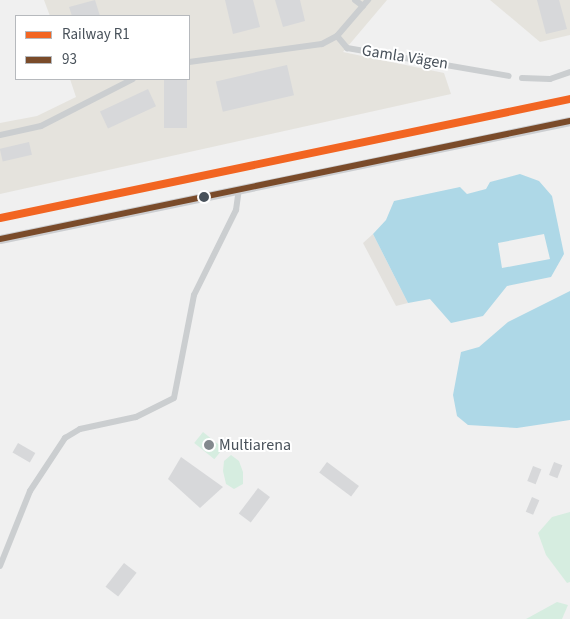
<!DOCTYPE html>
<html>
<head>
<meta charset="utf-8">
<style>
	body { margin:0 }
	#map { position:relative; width:570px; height:619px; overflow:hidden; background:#f0f0f0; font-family:"Source Sans 3",sans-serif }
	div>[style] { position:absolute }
	.commercial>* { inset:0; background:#e5e3dd }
	.green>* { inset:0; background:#d6ede0; transform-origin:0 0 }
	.sand>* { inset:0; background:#e3e1dd }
	.water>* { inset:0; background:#aed8e7 }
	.building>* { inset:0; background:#d7d8da; transform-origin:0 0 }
	.street>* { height:6px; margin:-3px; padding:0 3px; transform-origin:3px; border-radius:3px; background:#cbced0 }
	.secondary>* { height:9px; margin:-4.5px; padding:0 4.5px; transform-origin:4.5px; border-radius:4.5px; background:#ccced1 }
	.bus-1>* { height:6px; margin:-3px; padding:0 3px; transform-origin:3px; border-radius:3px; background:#7a4b2a }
	.rail-1>* { height:8px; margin:-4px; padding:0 4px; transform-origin:4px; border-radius:4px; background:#f26522 }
	.dots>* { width:14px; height:14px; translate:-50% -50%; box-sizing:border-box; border:2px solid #fff; border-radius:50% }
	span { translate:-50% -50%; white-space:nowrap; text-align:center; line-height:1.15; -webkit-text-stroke:4px #fff; paint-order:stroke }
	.street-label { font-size:16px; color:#48515a }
	.poi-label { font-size:16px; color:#48515a }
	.left { translate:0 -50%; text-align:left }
	.legend { position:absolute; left:15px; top:15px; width:175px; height:65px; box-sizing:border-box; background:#fff; border:1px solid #b6b9bd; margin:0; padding:6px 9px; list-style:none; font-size:15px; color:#48515a }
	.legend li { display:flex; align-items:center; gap:10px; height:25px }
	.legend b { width:25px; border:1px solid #b6b9bd }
</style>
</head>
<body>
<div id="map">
	<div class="commercial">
		<i style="clip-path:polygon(44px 0,387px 0,343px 52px,444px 73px,451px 94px,0 194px,0 123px,37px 116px,76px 97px,70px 79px,189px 79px,189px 16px,50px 16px)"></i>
		<i style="clip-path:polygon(490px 0,570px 0,570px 35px,540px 42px)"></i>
	</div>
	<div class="green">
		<i style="left:203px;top:432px;width:26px;height:14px;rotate:39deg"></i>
		<i style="clip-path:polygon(231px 455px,239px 461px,243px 472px,243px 484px,234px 489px,226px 484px,223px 471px,224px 461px)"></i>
		<i style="clip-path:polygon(570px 512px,570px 582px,567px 583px,546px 555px,538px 533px,552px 517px)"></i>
		<i style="clip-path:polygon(557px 602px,568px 605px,562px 619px,526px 619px)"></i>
	</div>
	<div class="sand">
		<i style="clip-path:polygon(373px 234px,408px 303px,396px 306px,363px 243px)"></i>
	</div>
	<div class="water">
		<i style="clip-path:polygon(evenodd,520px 174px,539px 181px,552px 196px,564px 254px,551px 277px,507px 286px,483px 316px,451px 323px,430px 299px,408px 303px,373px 234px,386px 220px,394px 201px,460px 187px,467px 194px,486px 189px,490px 182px,520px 174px,544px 234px,550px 259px,502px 268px,498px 243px,544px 234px)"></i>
		<i style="clip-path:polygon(570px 291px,570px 420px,517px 428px,468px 425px,457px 416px,453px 395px,461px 352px,479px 347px,508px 322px)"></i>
	</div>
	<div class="building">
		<i style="clip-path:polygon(95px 0,100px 16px,72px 16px,69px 7px)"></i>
		<i style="clip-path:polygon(225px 0,253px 0,260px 27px,233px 34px)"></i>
		<i style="clip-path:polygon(275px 0,300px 0,305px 21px,283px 27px)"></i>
		<i style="clip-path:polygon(537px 0,559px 0,567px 29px,546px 34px)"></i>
		<i style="left:287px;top:65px;width:31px;height:73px;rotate:77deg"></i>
		<i style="left:164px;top:79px;width:23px;height:49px"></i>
		<i style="left:148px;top:89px;width:19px;height:53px;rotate:65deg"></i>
		<i style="left:29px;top:142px;width:13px;height:30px;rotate:77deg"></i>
		<i style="left:18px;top:443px;width:20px;height:11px;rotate:30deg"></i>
		<i style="clip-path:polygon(181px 457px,223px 487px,200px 508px,168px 479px)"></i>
		<i style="left:327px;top:462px;width:40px;height:13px;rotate:37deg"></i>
		<i style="left:554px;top:462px;width:9px;height:14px;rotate:21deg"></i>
		<i style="left:533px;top:466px;width:9px;height:16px;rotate:21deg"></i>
		<i style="left:258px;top:488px;width:15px;height:32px;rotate:37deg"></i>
		<i style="left:532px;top:497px;width:8px;height:16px;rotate:23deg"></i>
		<i style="left:124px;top:563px;width:16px;height:30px;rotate:38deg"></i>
	</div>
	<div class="street">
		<i style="left:355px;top:0;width:10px;rotate:37deg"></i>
		<i style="left:337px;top:36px;width:16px;rotate:50deg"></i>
		<i style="left:347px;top:48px;width:164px;rotate:9.8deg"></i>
		<i style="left:189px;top:62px;width:134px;rotate:-7.7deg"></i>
		<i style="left:322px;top:44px;width:17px;rotate:-28deg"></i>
		<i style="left:337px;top:36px;width:48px;rotate:-49.3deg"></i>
		<i style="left:522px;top:78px;width:28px;rotate:2deg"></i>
		<i style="left:550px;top:79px;width:21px;rotate:-19deg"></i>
		<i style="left:0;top:135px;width:42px;rotate:-12.4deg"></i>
		<i style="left:41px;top:126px;width:103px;rotate:-27.1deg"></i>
		<i style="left:0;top:566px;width:81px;rotate:-68.2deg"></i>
		<i style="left:30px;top:491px;width:64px;rotate:-56.6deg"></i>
		<i style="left:65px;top:438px;width:17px;rotate:-31deg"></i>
		<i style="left:80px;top:429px;width:57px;rotate:-12.1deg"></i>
		<i style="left:136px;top:417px;width:42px;rotate:-26.6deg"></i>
		<i style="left:174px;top:398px;width:105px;rotate:-79deg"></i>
		<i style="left:194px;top:295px;width:95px;rotate:-63.7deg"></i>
		<i style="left:236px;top:210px;width:21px;rotate:-82deg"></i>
	</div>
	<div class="secondary">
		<i style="left:0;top:239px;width:582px;rotate:-11.7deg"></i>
	</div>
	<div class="bus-1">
		<i style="left:0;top:239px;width:582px;rotate:-11.7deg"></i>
	</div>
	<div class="rail-1">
		<i style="left:0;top:218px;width:582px;rotate:-11.79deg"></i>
	</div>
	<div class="dots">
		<i style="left:204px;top:197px;background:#48515a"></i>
		<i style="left:209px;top:445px;background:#83898e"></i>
	</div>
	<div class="street-label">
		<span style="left:405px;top:57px;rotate:9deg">Gamla Vägen</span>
	</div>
	<div class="poi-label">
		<span class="left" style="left:219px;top:445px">Multiarena</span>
	</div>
	<ul class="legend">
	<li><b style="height:6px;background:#f26522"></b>Railway R1</li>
	<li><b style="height:6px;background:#7a4b2a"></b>93</li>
	</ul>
</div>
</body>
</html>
